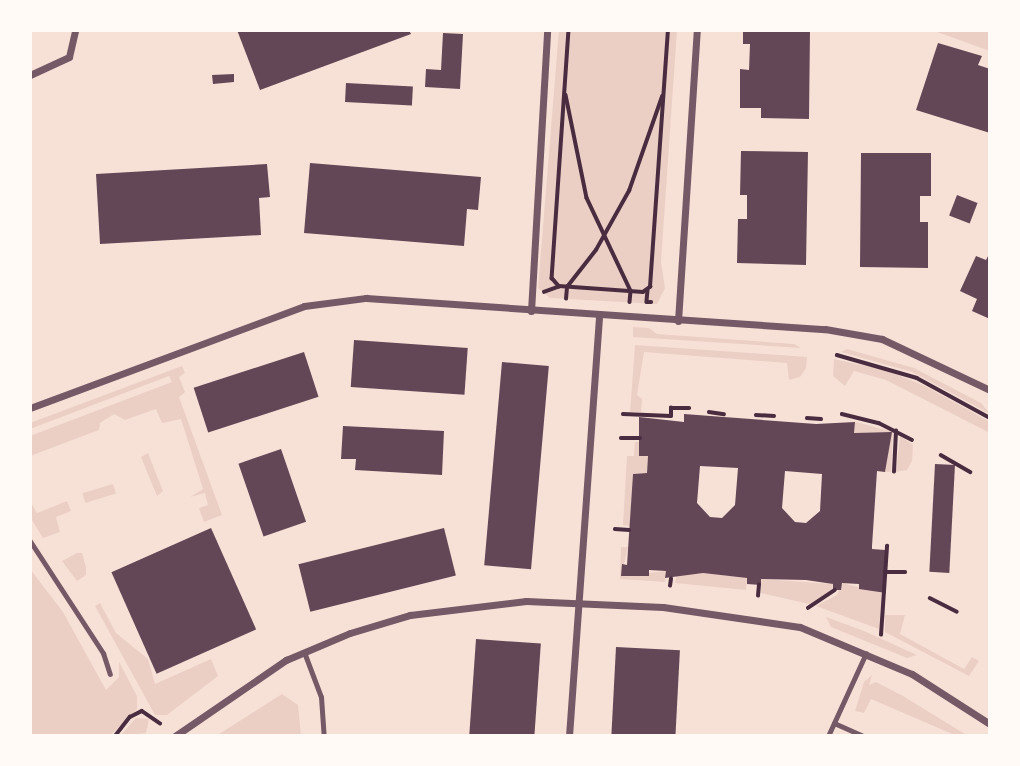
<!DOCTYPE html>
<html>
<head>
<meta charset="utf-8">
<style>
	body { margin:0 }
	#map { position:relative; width:1020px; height:766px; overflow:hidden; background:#f7e1d7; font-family:"Work Sans",sans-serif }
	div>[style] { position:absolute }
	.green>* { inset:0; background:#ebcfc5; transform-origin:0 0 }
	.building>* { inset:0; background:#644757; transform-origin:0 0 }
	.path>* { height:3.5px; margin:-1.75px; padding:0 1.75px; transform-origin:1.75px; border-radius:1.75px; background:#4a2c40 }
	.service>* { height:5px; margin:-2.5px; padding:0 2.5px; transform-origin:2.5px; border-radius:2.5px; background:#755966 }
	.minor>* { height:7px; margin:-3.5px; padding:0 3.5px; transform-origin:3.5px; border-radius:3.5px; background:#755966 }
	span { translate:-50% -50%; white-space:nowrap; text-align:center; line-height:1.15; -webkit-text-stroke:7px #fffaf5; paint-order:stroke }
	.frame { position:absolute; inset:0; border:32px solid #fffaf5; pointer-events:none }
</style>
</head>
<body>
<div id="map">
	<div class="green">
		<i style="clip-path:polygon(559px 30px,677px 30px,661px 262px,665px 288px,657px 304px,550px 298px,538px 288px)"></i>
		<i style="clip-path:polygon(937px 30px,990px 30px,990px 51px,937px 32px)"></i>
		<i style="clip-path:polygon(633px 327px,649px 328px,657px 334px,794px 344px,801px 348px,633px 337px)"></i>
		<i style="clip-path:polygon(635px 345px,807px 357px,806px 368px,800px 377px,789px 380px,787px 363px,644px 352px,637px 395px,642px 399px,641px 412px,630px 412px)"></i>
		<i style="clip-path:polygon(847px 349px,914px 368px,981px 403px,990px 414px,912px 372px,841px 352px)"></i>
		<i style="clip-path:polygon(834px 359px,888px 371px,925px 386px,990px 422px,990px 433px,886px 380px,854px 371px,845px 386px,833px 376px)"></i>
		<i style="clip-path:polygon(182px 366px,185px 373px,179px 377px,185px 392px,179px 397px,222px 515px,204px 522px,199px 508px,208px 505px,205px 493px,190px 497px,203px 489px,181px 419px,162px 423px,156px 409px,125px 420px,114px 414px,100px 423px,99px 430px,30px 456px,30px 436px,172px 382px,169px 376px,30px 429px,30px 423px)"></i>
		<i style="clip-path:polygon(842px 418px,893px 432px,891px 472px,885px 472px,891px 432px,854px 433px,855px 422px)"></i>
		<i style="clip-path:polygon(900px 436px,913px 445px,912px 461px,907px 470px,896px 472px)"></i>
		<i style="clip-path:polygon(635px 442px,639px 442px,639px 456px,648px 456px,647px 473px,633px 474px,630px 526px,623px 525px,627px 456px,634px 456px)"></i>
		<i style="clip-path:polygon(148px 453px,163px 491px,157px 496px,141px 457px)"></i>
		<i style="left:113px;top:484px;width:10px;height:32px;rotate:73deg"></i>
		<i style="clip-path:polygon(30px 501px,37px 513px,67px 501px,71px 511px,56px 517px,60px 532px,43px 538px,30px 517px)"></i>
		<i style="clip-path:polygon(621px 547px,628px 547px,621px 576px,666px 571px,665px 582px,620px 579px)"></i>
		<i style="clip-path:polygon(77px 553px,82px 553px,86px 567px,86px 575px,77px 581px,62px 561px)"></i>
		<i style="clip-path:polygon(30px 569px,63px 612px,106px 690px,119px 677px,119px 662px,137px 696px,137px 709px,110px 736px,30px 736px)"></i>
		<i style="clip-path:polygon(703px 573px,747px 578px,746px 590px,675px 583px,677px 574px)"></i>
		<i style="clip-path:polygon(761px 579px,833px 584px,832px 592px,809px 604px,761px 593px)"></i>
		<i style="clip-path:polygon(842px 583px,882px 593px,879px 629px,816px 606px,837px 595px)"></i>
		<i style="clip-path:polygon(100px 603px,116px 633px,148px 659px,155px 684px,211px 659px,218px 676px,167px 715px,155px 715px,95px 606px)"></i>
		<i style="clip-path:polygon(885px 615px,905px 615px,900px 634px,964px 669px,972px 657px,979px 661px,969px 676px,885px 632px)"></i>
		<i style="clip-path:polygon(826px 617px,864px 631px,917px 655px,907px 658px,831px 627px)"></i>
		<i style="clip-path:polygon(872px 675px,869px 685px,876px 682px,903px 696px,968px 736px,957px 736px,871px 699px,864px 713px,855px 711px,864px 682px)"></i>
		<i style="clip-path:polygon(282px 694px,298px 705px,301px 736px,216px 736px)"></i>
		<i style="clip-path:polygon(136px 718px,149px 719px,146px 733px,120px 736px)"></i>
	</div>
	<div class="building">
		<i style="clip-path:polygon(237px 30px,409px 30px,411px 34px,260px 90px)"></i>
		<i style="clip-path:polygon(743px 30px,810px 30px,809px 119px,761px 118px,761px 108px,740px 108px,740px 69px,749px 70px,750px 44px,743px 44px)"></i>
		<i style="clip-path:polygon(443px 33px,463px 34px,460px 89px,425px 87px,426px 69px,441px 70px)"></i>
		<i style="clip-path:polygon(938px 43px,982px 56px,978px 65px,990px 69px,990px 133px,916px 110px)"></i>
		<i style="clip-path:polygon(234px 74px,234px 82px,213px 84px,212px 75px)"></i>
		<i style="left:346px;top:83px;width:67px;height:19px;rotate:3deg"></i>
		<i style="clip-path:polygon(741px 151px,808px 152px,806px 265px,737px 263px,738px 219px,747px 219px,747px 195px,740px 195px)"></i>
		<i style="clip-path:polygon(861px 153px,931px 153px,931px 196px,920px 196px,920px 222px,928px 222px,928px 268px,860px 267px)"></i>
		<i style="clip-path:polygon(310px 163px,481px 177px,478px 210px,467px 209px,464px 246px,304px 233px)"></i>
		<i style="clip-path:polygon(267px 164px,270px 197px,259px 198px,261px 235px,100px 244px,96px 174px)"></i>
		<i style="left:957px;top:195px;width:22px;height:22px;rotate:21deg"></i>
		<i style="clip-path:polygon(990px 252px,990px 319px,972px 311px,977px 299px,960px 291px,976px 256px,986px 260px)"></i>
		<i style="left:354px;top:340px;width:114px;height:47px;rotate:4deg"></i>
		<i style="left:304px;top:352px;width:47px;height:116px;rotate:72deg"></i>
		<i style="left:502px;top:362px;width:47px;height:204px;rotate:5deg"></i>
		<i style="clip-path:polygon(evenodd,684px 414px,816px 424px,855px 422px,854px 433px,892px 432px,885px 472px,877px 471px,872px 546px,872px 549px,885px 550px,886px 593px,859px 589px,859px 584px,842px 583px,841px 590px,833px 590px,833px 584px,806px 580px,761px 579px,761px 585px,747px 584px,747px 578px,703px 573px,665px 578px,666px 571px,649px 570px,649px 576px,621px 576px,622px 564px,627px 565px,633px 474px,647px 473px,648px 456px,639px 456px,639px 417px,684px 422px,684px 414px,700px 466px,738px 468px,735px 505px,722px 518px,710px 517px,697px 503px,700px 466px,684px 414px,785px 471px,822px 474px,820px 511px,806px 523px,795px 522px,782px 508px,785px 471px)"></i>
		<i style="clip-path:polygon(343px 426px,444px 431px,442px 475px,355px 470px,356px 459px,341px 459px)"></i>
		<i style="left:281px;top:449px;width:77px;height:45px;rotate:71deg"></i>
		<i style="left:935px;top:464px;width:20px;height:108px;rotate:3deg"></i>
		<i style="left:211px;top:528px;width:111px;height:109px;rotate:66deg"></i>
		<i style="left:444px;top:528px;width:49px;height:150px;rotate:76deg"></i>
		<i style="left:476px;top:639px;width:65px;height:97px;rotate:4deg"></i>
		<i style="left:616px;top:647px;width:64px;height:89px;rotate:3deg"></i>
	</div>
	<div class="path">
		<i style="left:569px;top:30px;width:249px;rotate:93.9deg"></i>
		<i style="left:552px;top:278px;width:11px;rotate:49deg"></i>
		<i style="left:559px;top:286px;width:84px;rotate:4.1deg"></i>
		<i style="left:643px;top:292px;width:9px;rotate:-36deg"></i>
		<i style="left:650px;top:287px;width:258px;rotate:-86deg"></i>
		<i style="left:566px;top:95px;width:105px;rotate:78.5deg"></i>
		<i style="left:587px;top:198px;width:103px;rotate:64.7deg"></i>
		<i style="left:631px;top:291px;width:11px;rotate:95deg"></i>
		<i style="left:648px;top:290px;width:12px;rotate:95deg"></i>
		<i style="left:647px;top:302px;width:4px"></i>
		<i style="left:544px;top:292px;width:15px;rotate:-20deg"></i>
		<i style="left:566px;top:299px;width:12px;rotate:-85deg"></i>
		<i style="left:567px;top:287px;width:47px;rotate:-51.9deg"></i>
		<i style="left:596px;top:250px;width:68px;rotate:-60.8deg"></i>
		<i style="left:629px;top:191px;width:100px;rotate:-70.7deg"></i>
		<i style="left:837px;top:355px;width:83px;rotate:16deg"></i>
		<i style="left:917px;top:378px;width:83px;rotate:28.7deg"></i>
		<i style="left:709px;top:412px;width:15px;rotate:8deg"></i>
		<i style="left:623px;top:414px;width:48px;rotate:2.4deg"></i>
		<i style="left:671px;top:416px;width:8px;rotate:-90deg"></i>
		<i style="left:671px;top:408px;width:18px"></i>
		<i style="left:842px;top:414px;width:38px;rotate:14deg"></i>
		<i style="left:879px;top:423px;width:37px;rotate:27deg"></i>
		<i style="left:756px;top:415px;width:18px;rotate:3deg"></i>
		<i style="left:807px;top:418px;width:14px;rotate:4deg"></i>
		<i style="left:621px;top:438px;width:19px"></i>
		<i style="left:941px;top:455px;width:34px;rotate:30deg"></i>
		<i style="left:894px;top:472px;width:41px;rotate:-87.2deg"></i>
		<i style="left:615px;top:529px;width:14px;rotate:4deg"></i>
		<i style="left:885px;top:572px;width:20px"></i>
		<i style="left:670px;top:586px;width:7px;rotate:-82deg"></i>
		<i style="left:758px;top:596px;width:11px;rotate:-85deg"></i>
		<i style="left:930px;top:598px;width:30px;rotate:27deg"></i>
		<i style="left:808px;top:608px;width:32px;rotate:-34deg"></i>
		<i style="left:881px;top:635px;width:89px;rotate:-86.1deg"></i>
		<i style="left:115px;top:736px;width:24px;rotate:-52deg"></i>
		<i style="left:130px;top:717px;width:13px;rotate:-27deg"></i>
		<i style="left:142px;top:711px;width:22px;rotate:34deg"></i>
	</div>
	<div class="service">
		<i style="left:30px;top:541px;width:134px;rotate:56.9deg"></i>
		<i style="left:103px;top:653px;width:22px;rotate:72deg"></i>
		<i style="left:304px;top:652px;width:48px;rotate:69.3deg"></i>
		<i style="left:321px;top:697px;width:39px;rotate:86deg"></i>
		<i style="left:834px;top:723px;width:32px;rotate:24deg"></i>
		<i style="left:828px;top:736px;width:91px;rotate:-65.4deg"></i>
	</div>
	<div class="minor">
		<i style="left:30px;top:75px;width:43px;rotate:-24.8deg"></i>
		<i style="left:69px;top:57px;width:28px;rotate:-77deg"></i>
		<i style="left:531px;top:311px;width:281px;rotate:-86.7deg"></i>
		<i style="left:678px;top:321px;width:292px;rotate:-86.3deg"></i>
		<i style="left:30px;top:408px;width:292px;rotate:-20.4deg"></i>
		<i style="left:304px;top:306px;width:63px;rotate:-7.4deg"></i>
		<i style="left:366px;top:298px;width:460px;rotate:3.9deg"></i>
		<i style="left:825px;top:329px;width:58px;rotate:10deg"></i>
		<i style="left:882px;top:339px;width:119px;rotate:25.3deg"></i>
		<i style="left:175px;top:736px;width:135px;rotate:-34.4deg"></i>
		<i style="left:286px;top:660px;width:69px;rotate:-22.9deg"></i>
		<i style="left:350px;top:633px;width:63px;rotate:-16.7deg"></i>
		<i style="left:410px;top:615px;width:117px;rotate:-6.9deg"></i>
		<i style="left:526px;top:601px;width:137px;rotate:2.5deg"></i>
		<i style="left:663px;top:607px;width:138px;rotate:8.3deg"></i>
		<i style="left:800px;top:627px;width:121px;rotate:22.8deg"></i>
		<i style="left:912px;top:674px;width:93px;rotate:32.7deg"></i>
		<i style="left:569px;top:736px;width:421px;rotate:-85.9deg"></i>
	</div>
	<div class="frame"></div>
</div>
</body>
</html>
